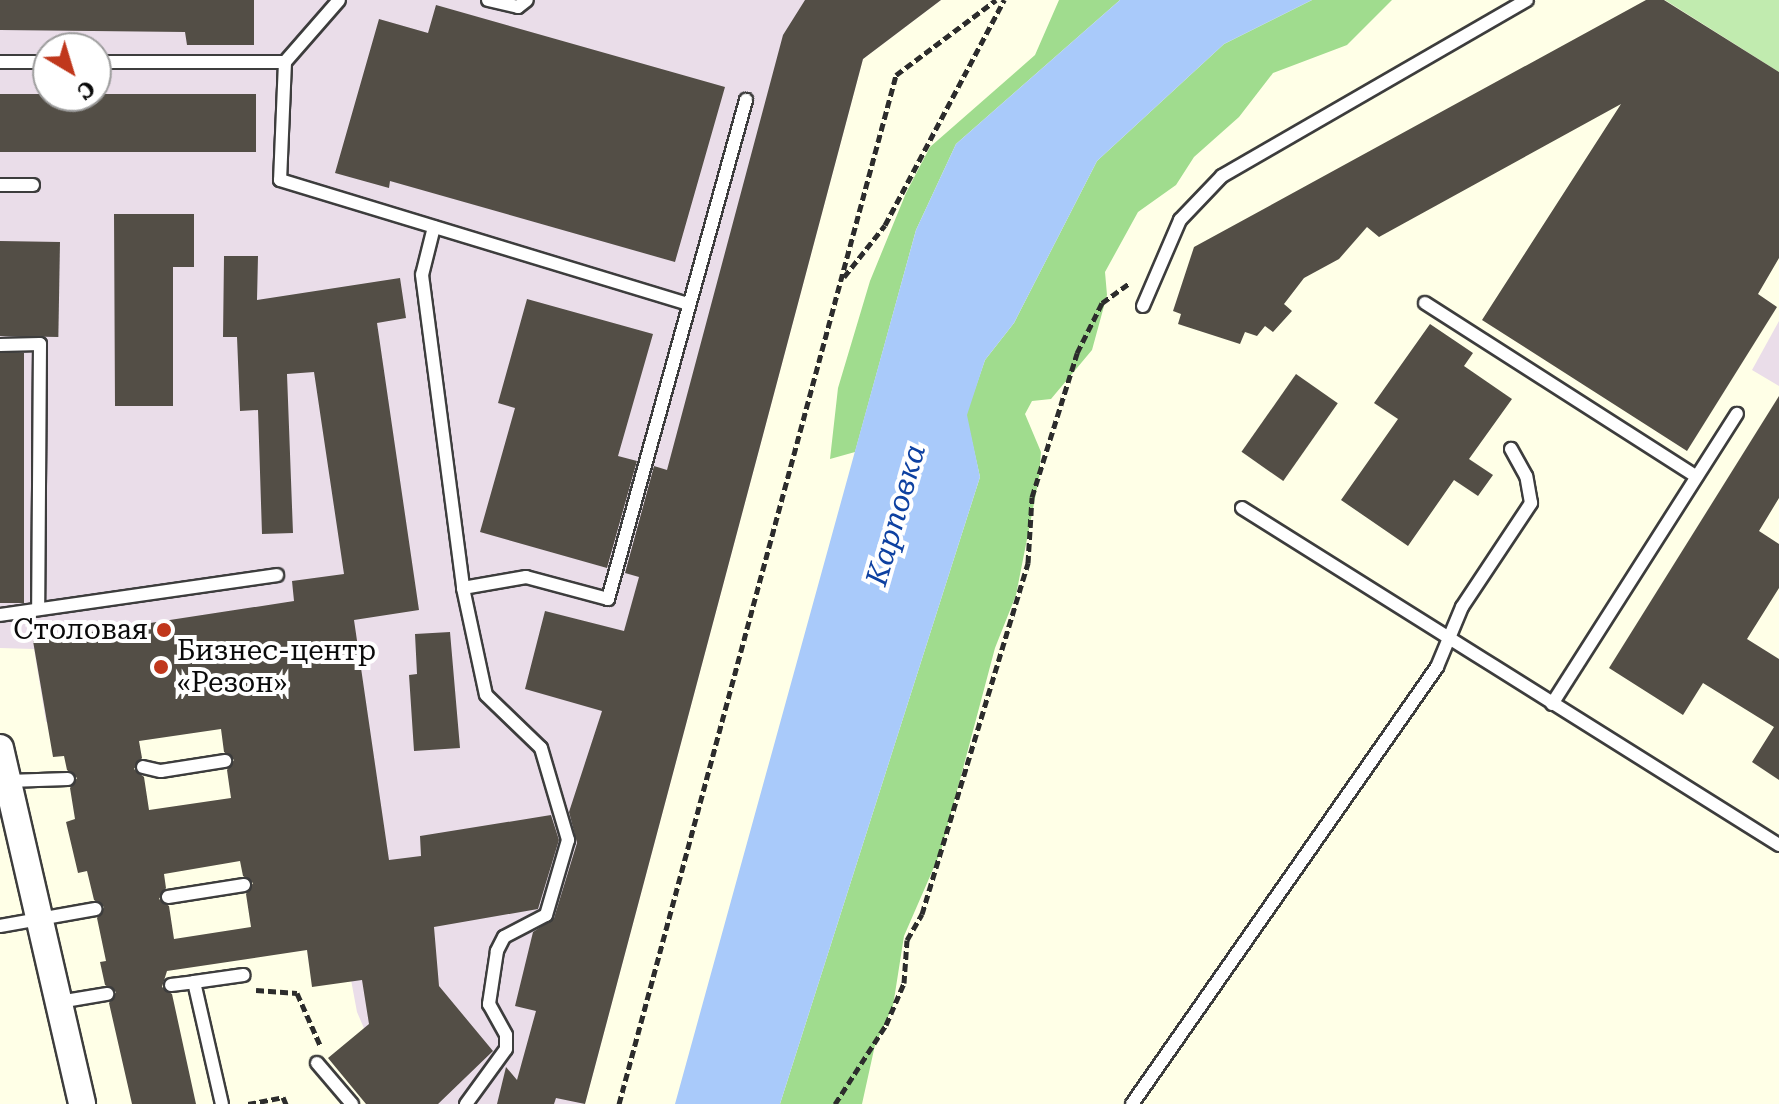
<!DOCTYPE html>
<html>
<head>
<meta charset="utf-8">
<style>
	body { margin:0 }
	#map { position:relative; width:1779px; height:1104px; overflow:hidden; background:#ffffe7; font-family:"Roboto Serif",serif }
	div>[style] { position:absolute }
	.industrial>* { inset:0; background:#eadde9 }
	.green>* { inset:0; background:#c1ebaf }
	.forest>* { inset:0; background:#a0dc8e }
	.water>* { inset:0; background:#a9cafa }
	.building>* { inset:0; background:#534e46; transform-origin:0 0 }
	.path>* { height:5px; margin-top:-2.5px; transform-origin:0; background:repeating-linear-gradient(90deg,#2c2c2c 0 8px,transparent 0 12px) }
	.roads { filter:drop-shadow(2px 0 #3d3d3d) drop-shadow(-2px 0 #3d3d3d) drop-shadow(0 2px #3d3d3d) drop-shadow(0 -2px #3d3d3d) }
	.lane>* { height:12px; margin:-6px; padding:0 6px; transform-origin:6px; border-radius:6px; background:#fff }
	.street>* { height:26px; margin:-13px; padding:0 13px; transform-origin:13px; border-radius:13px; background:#fff }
	.dots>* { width:22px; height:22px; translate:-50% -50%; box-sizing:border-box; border:4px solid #fff; border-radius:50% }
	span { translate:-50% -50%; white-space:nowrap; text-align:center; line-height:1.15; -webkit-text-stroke:8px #fff; paint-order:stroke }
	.poi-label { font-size:28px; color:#0a0a0a }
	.right { translate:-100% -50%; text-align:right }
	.left { translate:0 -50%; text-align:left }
	.water-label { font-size:30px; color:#0e41a1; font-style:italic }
	.north { position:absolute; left:32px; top:32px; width:80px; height:80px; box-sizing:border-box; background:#fff; border:2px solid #9d9d9d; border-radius:50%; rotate:142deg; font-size:22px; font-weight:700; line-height:32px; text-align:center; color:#0a0a0a }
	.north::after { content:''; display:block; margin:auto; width:28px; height:36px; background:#c0371c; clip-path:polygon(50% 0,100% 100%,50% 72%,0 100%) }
</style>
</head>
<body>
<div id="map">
	<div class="industrial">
		<i style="clip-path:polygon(evenodd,0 0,941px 0,863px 59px,585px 1104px,423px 1104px,369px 1040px,357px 1012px,296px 684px,46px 722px,34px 649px,0 648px,0 0,48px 48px,96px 48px,96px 96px,48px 96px,48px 48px)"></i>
		<i style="clip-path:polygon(1779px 321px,1779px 386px,1752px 370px)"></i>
	</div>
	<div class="green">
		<i style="clip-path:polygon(1665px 0,1779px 0,1779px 72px)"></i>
	</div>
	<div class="forest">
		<i style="clip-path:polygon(1059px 0,1120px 0,956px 144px,916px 230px,855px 452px,830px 459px,838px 388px,870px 281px,906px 193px,930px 147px,1035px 55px)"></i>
		<i style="clip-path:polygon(1312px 0,1392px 0,1347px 45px,1273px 73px,1239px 117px,1194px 157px,1176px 185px,1138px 212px,1105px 272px,1107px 295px,1092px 350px,1051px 399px,1032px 401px,1025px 414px,1041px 452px,1039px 478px,1016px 595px,995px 648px,941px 851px,904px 936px,893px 1006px,875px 1045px,862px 1104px,780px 1104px,980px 477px,966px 415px,985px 360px,1014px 323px,1097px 161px,1224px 44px)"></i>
	</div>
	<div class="water">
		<i style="clip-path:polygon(1120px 0,1312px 0,1224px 44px,1097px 161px,1014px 323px,985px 360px,967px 415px,980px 477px,780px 1104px,675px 1104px,916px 230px,956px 144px)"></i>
	</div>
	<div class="building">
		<i style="clip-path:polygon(0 0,254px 0,254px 45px,187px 45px,185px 32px,0 30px)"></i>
		<i style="clip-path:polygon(805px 0,941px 0,863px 59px,585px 1104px,556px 1098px,554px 1104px,497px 1104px,506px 1067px,517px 1080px,536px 1011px,515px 1006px,533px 932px,554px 918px,577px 843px,569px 812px,602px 711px,525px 689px,545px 611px,624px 631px,639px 577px,625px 573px,654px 466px,667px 470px,783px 35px)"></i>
		<i style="clip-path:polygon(1646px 0,1664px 0,1779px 72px,1779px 258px,1758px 294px,1777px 307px,1687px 451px,1482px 320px,1621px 104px,1379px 237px,1367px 227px,1339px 259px,1304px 278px,1284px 304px,1292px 311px,1273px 332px,1265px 326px,1257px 336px,1245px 332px,1240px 344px,1178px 324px,1181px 314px,1173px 311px,1194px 247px)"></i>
		<i style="clip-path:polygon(436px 5px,725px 87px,675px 262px,390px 181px,389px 188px,335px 173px,379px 19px,428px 33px)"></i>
		<i style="left:0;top:94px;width:256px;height:58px"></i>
		<i style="clip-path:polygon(114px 214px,194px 214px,194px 267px,173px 267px,173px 406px,115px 406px)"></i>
		<i style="left:0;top:241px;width:60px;height:95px;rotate:1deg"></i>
		<i style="clip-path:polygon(evenodd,224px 256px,258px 256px,257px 300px,400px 278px,406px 318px,377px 323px,419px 610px,354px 620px,389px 860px,421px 856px,420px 836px,551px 815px,559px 840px,538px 909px,434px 927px,439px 986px,493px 1051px,438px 1104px,366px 1104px,328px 1058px,369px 1024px,362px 980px,312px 987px,307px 950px,167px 971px,162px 987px,172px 994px,196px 1104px,132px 1104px,109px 1003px,116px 992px,105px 985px,100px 962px,106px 961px,97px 918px,104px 907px,94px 900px,87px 871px,78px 873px,66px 822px,75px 819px,70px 788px,77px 778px,67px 770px,64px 756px,53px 757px,33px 641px,294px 601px,292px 581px,344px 574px,314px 372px,287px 374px,293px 533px,262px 534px,258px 410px,240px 411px,237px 337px,223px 337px,224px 256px,221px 729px,224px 752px,234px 760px,227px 770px,231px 798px,149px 810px,144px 777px,134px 769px,142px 758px,139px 741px,221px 729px,224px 256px,240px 861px,243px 876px,253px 883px,246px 894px,251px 927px,174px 939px,169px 906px,159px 899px,166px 888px,164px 874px,240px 861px)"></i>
		<i style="clip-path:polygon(527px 299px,653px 334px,618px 456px,637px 461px,607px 568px,480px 532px,515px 408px,498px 403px)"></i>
		<i style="clip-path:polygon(1430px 324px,1473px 353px,1464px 366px,1512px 399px,1469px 459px,1493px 475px,1478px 496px,1454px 480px,1408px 546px,1341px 500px,1398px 419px,1374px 403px)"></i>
		<i style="left:24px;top:353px;width:250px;height:24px;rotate:90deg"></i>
		<i style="left:1296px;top:374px;width:51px;height:95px;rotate:35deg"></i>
		<i style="clip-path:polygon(1779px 396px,1779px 498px,1759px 531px,1779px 544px,1779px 588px,1747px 639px,1779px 659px,1779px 780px,1752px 762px,1774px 727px,1703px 683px,1683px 715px,1609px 668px)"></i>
		<i style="clip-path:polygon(450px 632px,460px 748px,414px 751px,409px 675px,417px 674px,415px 634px)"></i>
	</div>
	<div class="path">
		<i style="left:844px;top:277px;width:66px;rotate:-51.7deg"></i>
		<i style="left:885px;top:225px;width:255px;rotate:-62.1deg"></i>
		<i style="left:256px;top:990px;width:41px;rotate:4.2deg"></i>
		<i style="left:297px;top:993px;width:57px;rotate:66.1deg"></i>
		<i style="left:248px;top:1104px;width:36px;rotate:-11deg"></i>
		<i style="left:283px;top:1097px;width:8px;rotate:67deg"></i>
		<i style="left:619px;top:1104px;width:1066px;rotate:-74.93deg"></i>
		<i style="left:896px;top:75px;width:125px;rotate:-36.9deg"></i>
		<i style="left:835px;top:1104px;width:94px;rotate:-57.2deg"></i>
		<i style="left:886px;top:1025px;width:46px;rotate:-66.8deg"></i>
		<i style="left:904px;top:983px;width:43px;rotate:-86deg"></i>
		<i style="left:907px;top:940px;width:30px;rotate:-60deg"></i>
		<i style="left:922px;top:914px;width:367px;rotate:-73.2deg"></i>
		<i style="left:1028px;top:563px;width:66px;rotate:-86.5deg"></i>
		<i style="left:1032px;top:497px;width:151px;rotate:-72.6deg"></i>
		<i style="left:1077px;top:353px;width:56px;rotate:-63.4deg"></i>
		<i style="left:1102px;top:303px;width:34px;rotate:-36deg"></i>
	</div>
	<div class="roads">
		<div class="lane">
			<i style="left:488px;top:0;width:31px;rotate:13deg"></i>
			<i style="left:518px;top:7px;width:11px;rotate:-38deg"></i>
			<i style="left:0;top:62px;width:48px"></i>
			<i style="left:96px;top:62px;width:189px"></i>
			<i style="left:285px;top:62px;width:82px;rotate:-48.9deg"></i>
			<i style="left:285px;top:62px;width:118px;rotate:92.4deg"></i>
			<i style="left:280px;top:180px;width:427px;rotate:16.9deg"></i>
			<i style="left:0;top:185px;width:33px"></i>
			<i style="left:434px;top:227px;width:49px;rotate:104deg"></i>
			<i style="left:422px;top:275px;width:316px;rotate:82.5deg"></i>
			<i style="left:463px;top:588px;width:109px;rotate:77.9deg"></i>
			<i style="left:486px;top:695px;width:76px;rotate:43.9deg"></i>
			<i style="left:541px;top:748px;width:96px;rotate:73.6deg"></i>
			<i style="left:568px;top:840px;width:78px;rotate:106.3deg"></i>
			<i style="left:546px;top:915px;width:47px;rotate:152.4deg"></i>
			<i style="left:504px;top:937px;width:16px;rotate:117deg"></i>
			<i style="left:497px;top:951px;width:54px;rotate:98.6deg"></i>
			<i style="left:489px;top:1004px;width:35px;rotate:61deg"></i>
			<i style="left:506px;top:1035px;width:14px;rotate:90deg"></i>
			<i style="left:506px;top:1049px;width:68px;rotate:126deg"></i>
			<i style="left:1425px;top:303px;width:322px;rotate:32.6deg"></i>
			<i style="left:1143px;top:306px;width:94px;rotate:-66.7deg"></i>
			<i style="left:1180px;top:220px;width:61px;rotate:-46.3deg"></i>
			<i style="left:1222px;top:176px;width:352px;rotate:-30deg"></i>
			<i style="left:0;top:345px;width:40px;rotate:-1.4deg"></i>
			<i style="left:40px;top:344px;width:265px;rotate:90.4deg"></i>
			<i style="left:1242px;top:508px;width:634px;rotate:32.11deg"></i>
			<i style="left:463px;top:588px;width:64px;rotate:-9.9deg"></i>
			<i style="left:526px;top:577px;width:85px;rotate:15deg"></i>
			<i style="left:608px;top:599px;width:518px;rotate:-74.54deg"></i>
			<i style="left:0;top:615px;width:280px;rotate:-8.2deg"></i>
			<i style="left:1552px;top:704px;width:344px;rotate:-57.5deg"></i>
			<i style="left:143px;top:767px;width:18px;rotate:13deg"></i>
			<i style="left:161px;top:771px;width:65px;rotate:-8.9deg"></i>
			<i style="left:8px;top:781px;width:60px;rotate:-1.9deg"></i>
			<i style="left:168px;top:897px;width:77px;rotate:-9deg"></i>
			<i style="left:0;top:926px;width:97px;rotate:-10.1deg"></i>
			<i style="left:194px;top:982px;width:50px;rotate:-8deg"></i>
			<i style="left:171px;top:985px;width:23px;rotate:-7deg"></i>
			<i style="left:194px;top:982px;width:125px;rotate:77.1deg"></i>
			<i style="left:59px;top:1002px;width:49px;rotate:-9.5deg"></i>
			<i style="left:317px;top:1063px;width:54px;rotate:49.5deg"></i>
			<i style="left:1132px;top:1104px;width:533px;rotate:-55.09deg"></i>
			<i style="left:1437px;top:667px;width:65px;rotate:-67.4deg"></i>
			<i style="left:1462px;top:607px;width:125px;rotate:-56.4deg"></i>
			<i style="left:1531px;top:503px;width:27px;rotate:-100deg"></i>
			<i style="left:1526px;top:476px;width:31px;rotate:-119deg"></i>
		</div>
		<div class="street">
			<i style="left:0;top:748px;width:365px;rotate:77deg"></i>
		</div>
	</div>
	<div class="dots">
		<i style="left:164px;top:630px;background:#c0371c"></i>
		<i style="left:161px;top:667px;background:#c0371c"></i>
	</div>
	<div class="poi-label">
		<span class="right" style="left:148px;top:630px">Столовая</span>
		<span class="left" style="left:177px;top:667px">Бизнес-центр<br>«Резон»</span>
	</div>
	<div class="water-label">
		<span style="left:896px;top:515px;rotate:-74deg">Карповка</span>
	</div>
	<div class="north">С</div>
</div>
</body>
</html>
